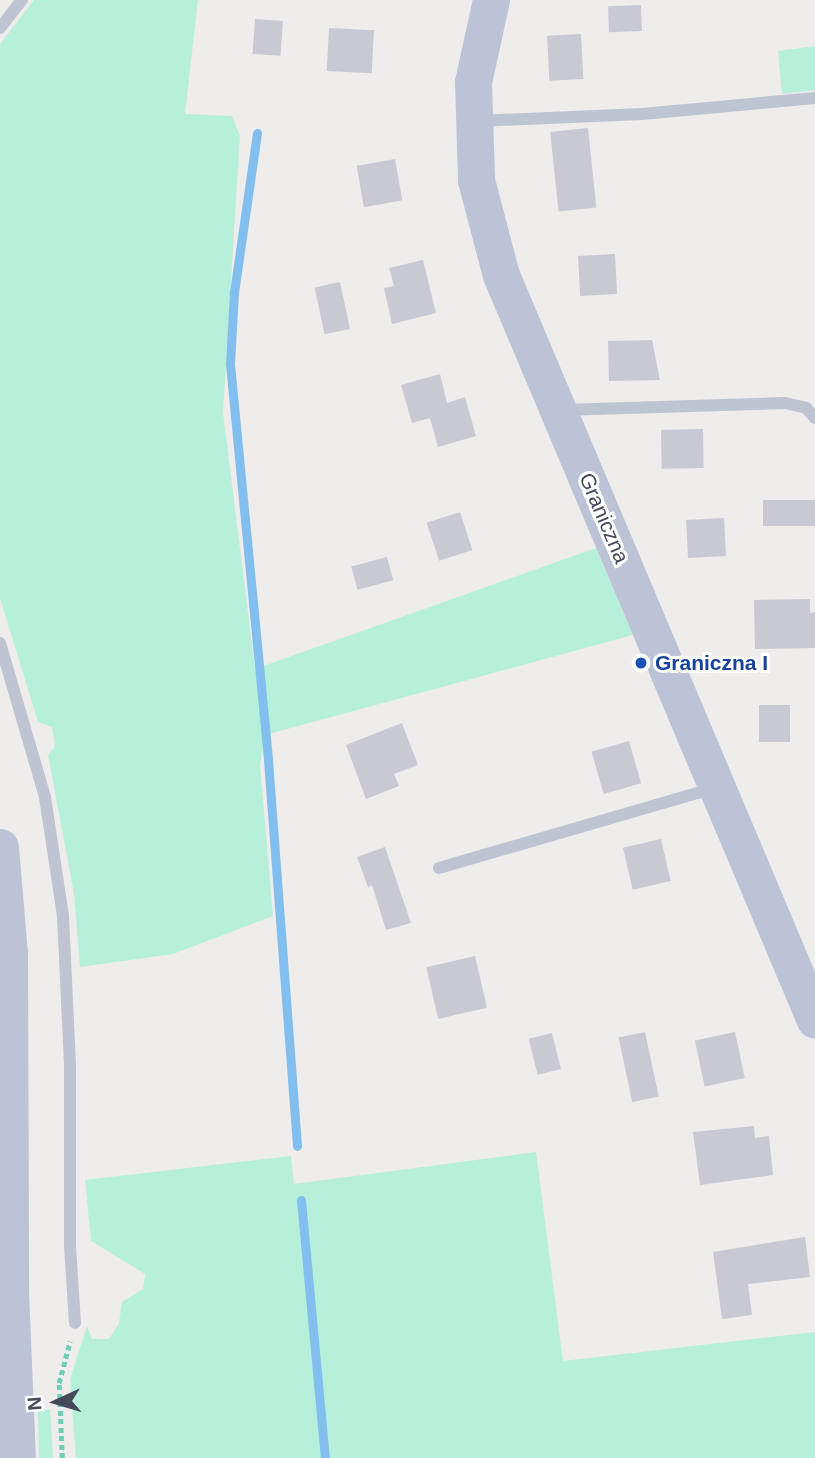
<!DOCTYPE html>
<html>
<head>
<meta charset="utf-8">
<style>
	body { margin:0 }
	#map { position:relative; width:815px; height:1458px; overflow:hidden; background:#efecec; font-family:Arial,sans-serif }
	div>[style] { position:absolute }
	.green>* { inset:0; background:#b7f0da }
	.stream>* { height:9px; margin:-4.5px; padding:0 4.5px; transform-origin:4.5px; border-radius:4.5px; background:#82bfef }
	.building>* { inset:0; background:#c8c9d2; transform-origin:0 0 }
	.path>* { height:4.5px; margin-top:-2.25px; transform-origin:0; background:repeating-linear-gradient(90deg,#6ecfb6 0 5px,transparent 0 8.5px) }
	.lane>* { height:12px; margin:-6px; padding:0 6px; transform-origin:6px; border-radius:6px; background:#bec4d2 }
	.secondary>* { height:37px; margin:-18.5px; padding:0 18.5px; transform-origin:18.5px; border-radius:18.5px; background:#bdc3d6 }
	.dots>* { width:19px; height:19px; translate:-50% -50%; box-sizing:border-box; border:4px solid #fff; border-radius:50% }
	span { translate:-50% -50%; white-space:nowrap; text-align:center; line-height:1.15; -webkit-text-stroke:6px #fff; paint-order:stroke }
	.street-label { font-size:21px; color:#444a5a }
	.transit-label { font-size:21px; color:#164399; font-weight:700 }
	.left { translate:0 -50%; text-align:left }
	.north { position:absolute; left:21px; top:1367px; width:70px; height:70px; -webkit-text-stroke:5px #fff; paint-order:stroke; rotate:266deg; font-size:19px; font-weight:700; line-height:28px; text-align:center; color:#444a5a }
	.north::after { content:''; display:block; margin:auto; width:24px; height:32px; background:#444a5a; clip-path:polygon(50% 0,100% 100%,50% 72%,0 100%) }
</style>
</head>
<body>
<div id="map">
	<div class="green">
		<i style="clip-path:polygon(34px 0,198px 0,185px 114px,232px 116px,240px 136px,223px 412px,255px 669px,596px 548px,633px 635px,265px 735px,260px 765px,273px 916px,173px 954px,80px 967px,74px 894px,48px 755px,55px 747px,52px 727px,38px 722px,0 598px,0 44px)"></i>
		<i style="clip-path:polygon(815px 46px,815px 90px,782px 94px,778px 51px)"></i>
		<i style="clip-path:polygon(536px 1152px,563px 1361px,815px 1332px,815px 1458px,76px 1458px,70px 1379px,87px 1326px,92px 1339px,109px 1339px,119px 1323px,122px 1302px,143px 1289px,145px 1274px,91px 1241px,85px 1180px,291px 1156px,294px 1184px)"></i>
		<i style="clip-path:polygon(50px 1409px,53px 1458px,39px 1458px,38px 1411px)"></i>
	</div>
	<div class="stream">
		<i style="left:257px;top:133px;width:161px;rotate:98.2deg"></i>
		<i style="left:234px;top:292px;width:72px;rotate:93.2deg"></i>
		<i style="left:230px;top:364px;width:398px;rotate:84.5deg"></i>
		<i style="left:268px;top:760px;width:387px;rotate:85.7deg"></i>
		<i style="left:301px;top:1200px;width:259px;rotate:84.7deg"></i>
	</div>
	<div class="building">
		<i style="left:641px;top:5px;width:26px;height:33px;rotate:88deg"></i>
		<i style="left:255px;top:19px;width:28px;height:35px;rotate:4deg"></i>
		<i style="left:329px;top:28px;width:45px;height:43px;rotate:3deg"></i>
		<i style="left:581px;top:34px;width:45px;height:34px;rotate:87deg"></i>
		<i style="left:588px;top:128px;width:80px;height:38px;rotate:84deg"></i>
		<i style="left:395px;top:159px;width:42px;height:39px;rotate:80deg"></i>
		<i style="left:615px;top:254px;width:40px;height:37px;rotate:87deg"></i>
		<i style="clip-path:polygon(423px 260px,436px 313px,392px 324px,384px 288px,394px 286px,389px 268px)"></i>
		<i style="left:340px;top:282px;width:48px;height:26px;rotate:78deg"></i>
		<i style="clip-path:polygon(652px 340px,660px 380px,609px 381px,608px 341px)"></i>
		<i style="clip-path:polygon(440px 374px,447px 403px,465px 397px,476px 436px,438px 447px,430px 418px,412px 423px,401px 385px)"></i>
		<i style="left:703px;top:429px;width:39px;height:42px;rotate:89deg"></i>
		<i style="left:763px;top:500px;width:52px;height:26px"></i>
		<i style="left:460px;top:512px;width:40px;height:35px;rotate:72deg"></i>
		<i style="left:724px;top:518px;width:38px;height:38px;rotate:87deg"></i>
		<i style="left:387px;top:557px;width:24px;height:37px;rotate:75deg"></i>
		<i style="clip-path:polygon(810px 599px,810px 613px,815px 612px,815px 648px,755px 649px,754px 600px)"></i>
		<i style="left:759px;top:705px;width:31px;height:37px"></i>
		<i style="clip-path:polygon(402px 723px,418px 765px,394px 774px,399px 786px,366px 799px,346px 745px)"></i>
		<i style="left:629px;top:741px;width:44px;height:39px;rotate:74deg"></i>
		<i style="left:661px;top:839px;width:43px;height:39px;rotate:77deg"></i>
		<i style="clip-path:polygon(385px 847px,411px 923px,386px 930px,372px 885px,368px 887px,357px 857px)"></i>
		<i style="left:475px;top:956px;width:53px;height:50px;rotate:77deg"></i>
		<i style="left:645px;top:1032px;width:66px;height:27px;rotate:78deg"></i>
		<i style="left:735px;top:1032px;width:47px;height:41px;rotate:78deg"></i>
		<i style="left:552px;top:1033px;width:37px;height:24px;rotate:76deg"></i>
		<i style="clip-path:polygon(754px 1126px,755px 1138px,769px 1136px,773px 1175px,700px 1185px,693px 1132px)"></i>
		<i style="clip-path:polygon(805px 1237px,810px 1277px,748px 1284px,752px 1315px,722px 1319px,713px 1252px)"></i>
	</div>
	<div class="path">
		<i style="left:62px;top:1458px;width:75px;rotate:-92.3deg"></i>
		<i style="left:59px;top:1383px;width:43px;rotate:-75.3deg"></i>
	</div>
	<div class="lane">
		<i style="left:0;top:28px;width:36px;rotate:-52deg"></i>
		<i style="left:477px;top:121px;width:165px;rotate:-2.4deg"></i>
		<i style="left:642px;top:114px;width:174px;rotate:-5.3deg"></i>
		<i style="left:562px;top:410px;width:223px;rotate:-1.8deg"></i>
		<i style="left:785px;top:403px;width:22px;rotate:13deg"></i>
		<i style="left:806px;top:408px;width:13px;rotate:48deg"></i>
		<i style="left:0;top:643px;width:160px;rotate:73.7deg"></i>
		<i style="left:45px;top:797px;width:120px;rotate:81.4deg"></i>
		<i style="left:63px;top:916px;width:147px;rotate:87.3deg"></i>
		<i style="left:70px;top:1063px;width:183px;rotate:90deg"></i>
		<i style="left:70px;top:1246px;width:77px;rotate:86.3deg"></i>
		<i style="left:439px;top:868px;width:286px;rotate:-16.2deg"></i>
	</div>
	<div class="secondary">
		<i style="left:491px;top:0;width:84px;rotate:102.4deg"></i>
		<i style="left:473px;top:82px;width:98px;rotate:88.2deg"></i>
		<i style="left:476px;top:180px;width:98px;rotate:75.3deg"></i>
		<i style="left:501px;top:275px;width:808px;rotate:67.15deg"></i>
		<i style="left:0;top:847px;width:107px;rotate:85.2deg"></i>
		<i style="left:9px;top:954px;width:338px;rotate:89.8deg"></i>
		<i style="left:10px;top:1292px;width:166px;rotate:87.6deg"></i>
	</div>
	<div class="dots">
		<i style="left:641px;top:663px;background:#1a4fb4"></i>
	</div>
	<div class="street-label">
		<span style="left:604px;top:518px;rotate:67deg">Graniczna</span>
	</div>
	<div class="transit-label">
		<span class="left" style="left:655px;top:663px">Graniczna I</span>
	</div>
	<div class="north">N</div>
</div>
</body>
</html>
